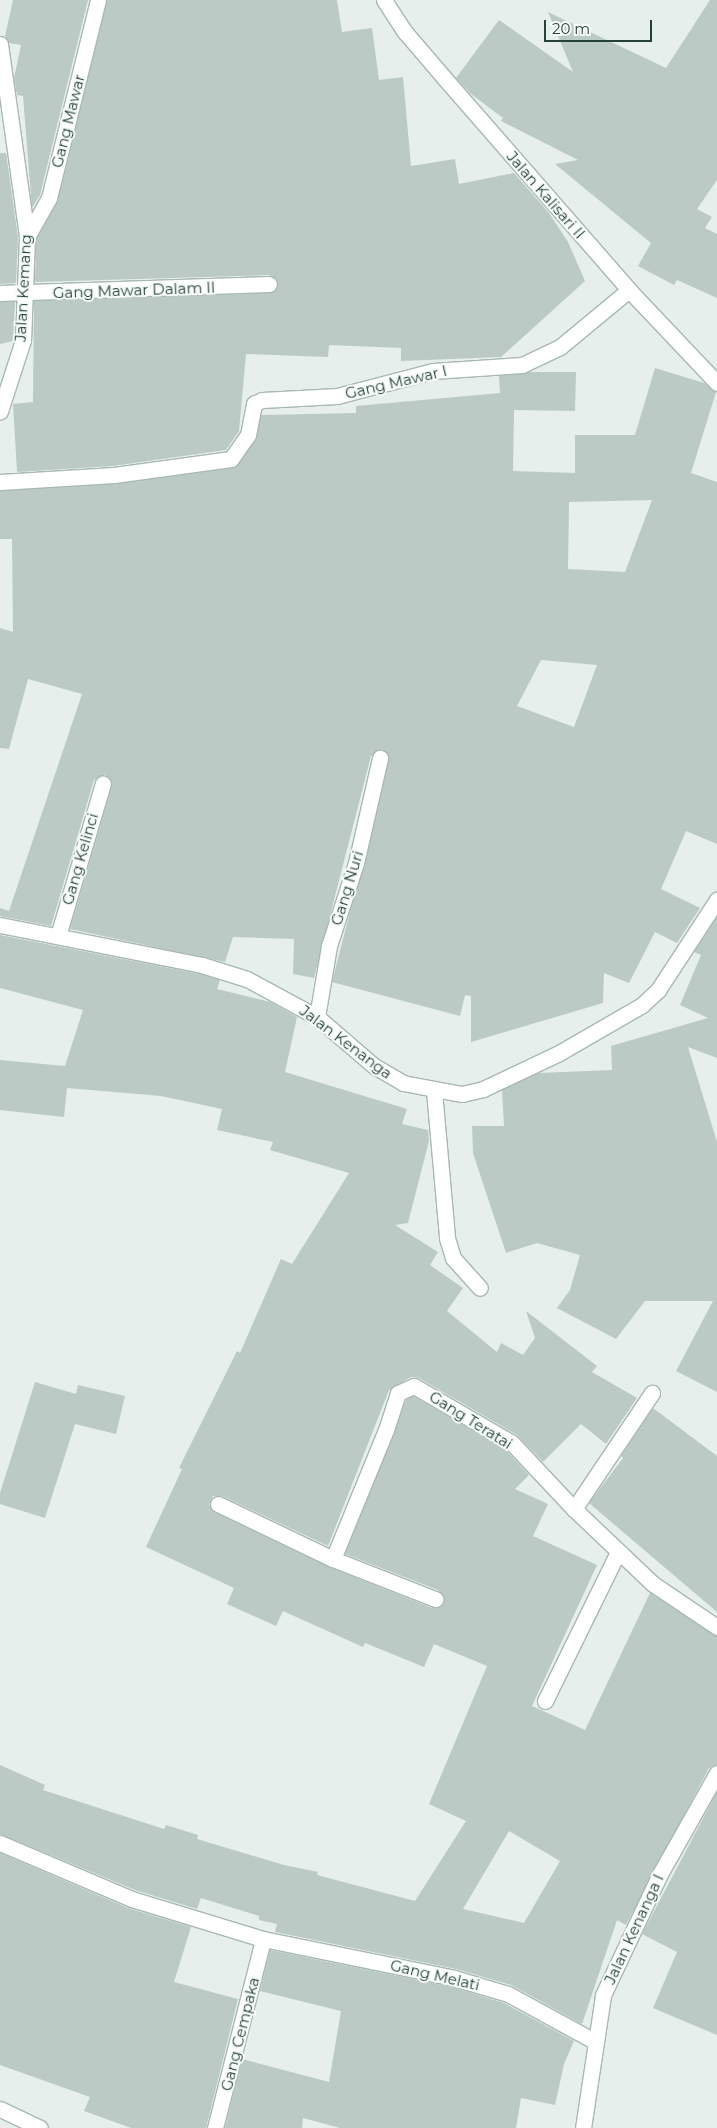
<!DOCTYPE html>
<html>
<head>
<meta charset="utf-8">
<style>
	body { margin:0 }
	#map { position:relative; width:717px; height:2128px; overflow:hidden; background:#e6efeb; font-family:Montserrat,sans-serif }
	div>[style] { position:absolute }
	.building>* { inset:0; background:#bbcac4 }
	.roads { filter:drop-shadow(1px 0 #a8b8b2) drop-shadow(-1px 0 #a8b8b2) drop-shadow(0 1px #a8b8b2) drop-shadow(0 -1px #a8b8b2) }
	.minor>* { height:15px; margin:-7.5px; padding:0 7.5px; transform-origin:7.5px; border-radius:7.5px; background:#fff }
	.tertiary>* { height:15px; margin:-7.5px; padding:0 7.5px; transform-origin:7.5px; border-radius:7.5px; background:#fff }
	span { translate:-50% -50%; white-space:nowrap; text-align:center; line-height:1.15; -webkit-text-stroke:4px #f7fbf9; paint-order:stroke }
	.street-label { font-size:15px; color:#24423a }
	.scale { position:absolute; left:544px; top:20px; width:108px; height:22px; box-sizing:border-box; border:2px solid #24423a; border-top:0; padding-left:6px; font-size:15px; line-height:18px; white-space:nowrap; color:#24423a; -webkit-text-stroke:4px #f7fbf9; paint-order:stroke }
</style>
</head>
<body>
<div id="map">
	<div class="building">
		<i style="clip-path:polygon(13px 0,88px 0,40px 195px,32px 208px,23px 96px,17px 95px,14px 78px,21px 45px,9px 43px,5px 36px)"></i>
		<i style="clip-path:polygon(107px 0,337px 0,342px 32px,372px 28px,379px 80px,403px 77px,411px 166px,455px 159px,459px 184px,514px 173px,549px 213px,568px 242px,585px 281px,501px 357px,401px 361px,401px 348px,329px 345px,328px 357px,246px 354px,239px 431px,226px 450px,113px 466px,17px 472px,13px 404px,33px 402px,34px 301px,269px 293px,278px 284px,269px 275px,35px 282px,36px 240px,58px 200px)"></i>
		<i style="clip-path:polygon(710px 0,717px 0,717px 180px,697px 209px,712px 217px,705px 228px,717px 234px,717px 298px,677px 280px,674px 285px,638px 266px,651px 243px,555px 164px,578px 160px,501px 121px,503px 118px,471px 94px,456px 78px,499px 20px,573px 72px,548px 12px,666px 68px)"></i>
		<i style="clip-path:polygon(0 153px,6px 153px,18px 237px,16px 283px,0 284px)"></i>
		<i style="clip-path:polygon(0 302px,15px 302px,13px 341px,0 344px)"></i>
		<i style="clip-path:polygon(evenodd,655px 368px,704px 383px,716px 392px,691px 473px,717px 482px,717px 844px,686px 831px,661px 889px,700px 908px,677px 943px,655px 932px,629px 983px,604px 973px,603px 1003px,471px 1042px,471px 996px,465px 995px,460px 1016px,332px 982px,389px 760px,382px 749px,371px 756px,314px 978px,293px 974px,294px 939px,233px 937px,225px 962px,70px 929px,112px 786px,105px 774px,94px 780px,51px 926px,0 916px,0 908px,9px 911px,82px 694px,28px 679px,9px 749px,0 748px,0 628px,13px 632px,12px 539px,0 539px,0 491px,115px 484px,232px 468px,256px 440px,261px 415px,356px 413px,356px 406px,500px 393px,499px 376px,530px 372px,576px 372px,575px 411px,514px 410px,513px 471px,575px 473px,575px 435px,635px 435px,655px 368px,652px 500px,625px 572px,568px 569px,569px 502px,652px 500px,655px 368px,541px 660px,597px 665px,574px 727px,517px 706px,541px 660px)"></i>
		<i style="clip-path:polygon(717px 917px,717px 1058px,688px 1047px,717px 1142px,717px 1392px,676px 1371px,713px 1301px,645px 1301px,616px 1339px,557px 1308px,570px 1290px,580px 1255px,537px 1243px,506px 1253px,473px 1153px,472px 1126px,504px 1126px,502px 1090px,538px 1073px,612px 1070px,611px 1046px,708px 1018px,680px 1005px,701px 955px,694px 952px)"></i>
		<i style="clip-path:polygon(evenodd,0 935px,200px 974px,220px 980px,217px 989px,270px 1002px,297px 1017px,285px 1072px,407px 1109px,402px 1124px,428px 1130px,429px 1141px,408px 1223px,395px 1225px,438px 1252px,430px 1265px,463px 1288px,447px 1311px,497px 1352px,501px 1343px,523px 1355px,535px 1338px,526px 1311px,597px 1366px,592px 1372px,637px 1398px,606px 1444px,581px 1424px,543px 1462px,517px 1435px,419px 1378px,411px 1377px,389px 1390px,328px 1546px,222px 1496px,213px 1496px,209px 1504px,214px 1512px,329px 1567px,432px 1608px,440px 1607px,444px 1598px,438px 1590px,345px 1554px,406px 1400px,413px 1396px,506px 1450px,529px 1475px,515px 1489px,548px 1504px,533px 1536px,597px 1565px,532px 1706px,585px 1730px,650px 1593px,717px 1636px,717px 1764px,709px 1768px,626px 1925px,617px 1920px,582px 2024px,511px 1985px,456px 1969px,275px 1932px,277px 1924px,259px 1920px,259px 1916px,201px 1898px,197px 1909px,135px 1890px,0 1834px,0 1765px,45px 1785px,43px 1790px,164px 1829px,166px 1825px,198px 1835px,197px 1839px,284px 1865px,318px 1872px,317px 1875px,415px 1901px,466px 1821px,429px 1804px,487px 1666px,434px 1644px,424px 1667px,365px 1643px,363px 1647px,283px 1611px,276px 1626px,227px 1604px,234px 1588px,146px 1547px,182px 1469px,179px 1468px,237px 1351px,240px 1353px,281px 1259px,292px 1264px,349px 1173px,270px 1150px,273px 1142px,217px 1130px,222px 1109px,161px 1096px,67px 1088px,64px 1117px,0 1110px,0 1060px,65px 1066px,83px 1010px,0 988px,0 935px,509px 1831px,560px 1861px,524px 1923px,463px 1909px,509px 1831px)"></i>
		<i style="clip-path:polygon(35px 1382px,76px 1394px,78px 1385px,125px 1396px,116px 1434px,75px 1424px,45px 1518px,0 1504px,0 1493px)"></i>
		<i style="clip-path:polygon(653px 1408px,717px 1456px,717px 1612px,589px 1503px,623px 1458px,621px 1456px)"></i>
		<i style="clip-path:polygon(717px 1792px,717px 2035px,653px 2008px,677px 1952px,642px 1934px)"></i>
		<i style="clip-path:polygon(0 1853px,128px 1908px,191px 1927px,174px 1982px,238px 1999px,206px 2128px,131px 2128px,84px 2111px,90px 2097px,0 2065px)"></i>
		<i style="clip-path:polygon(270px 1950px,452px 1987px,504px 2003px,574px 2041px,564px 2064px,555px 2105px,521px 2098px,516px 2128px,340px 2128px,303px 2118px,302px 2128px,225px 2128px,242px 2059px,329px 2082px,341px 2011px,260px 1991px)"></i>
	</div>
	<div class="roads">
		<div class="minor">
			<i style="left:0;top:44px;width:195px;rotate:82deg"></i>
			<i style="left:27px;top:237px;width:103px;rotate:92.2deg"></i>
			<i style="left:23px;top:340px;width:75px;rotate:107.9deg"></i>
			<i style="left:27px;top:237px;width:45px;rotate:-60.6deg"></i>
			<i style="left:49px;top:198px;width:204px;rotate:-76.1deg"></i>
			<i style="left:0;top:293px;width:269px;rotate:-1.9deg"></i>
			<i style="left:0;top:482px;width:114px;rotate:-3.5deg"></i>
			<i style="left:114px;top:475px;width:118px;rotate:-7.8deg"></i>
			<i style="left:231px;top:459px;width:29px;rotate:-55deg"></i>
			<i style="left:248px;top:435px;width:32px;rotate:-79deg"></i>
			<i style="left:254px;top:404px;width:9px;rotate:-27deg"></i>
			<i style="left:262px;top:400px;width:75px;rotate:-3.1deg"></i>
			<i style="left:337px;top:396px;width:99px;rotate:-14.6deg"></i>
			<i style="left:433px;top:371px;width:89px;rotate:-3.9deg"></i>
			<i style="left:522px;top:365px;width:42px;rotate:-25.3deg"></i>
			<i style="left:560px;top:347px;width:89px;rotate:-39.6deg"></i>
			<i style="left:0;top:925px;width:206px;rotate:11.2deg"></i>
			<i style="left:202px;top:965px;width:47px;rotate:17.3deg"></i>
			<i style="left:247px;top:979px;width:80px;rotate:28.5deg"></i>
			<i style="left:317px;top:1017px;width:75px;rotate:40.7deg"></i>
			<i style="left:374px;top:1066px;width:34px;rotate:30deg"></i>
			<i style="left:403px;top:1083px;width:60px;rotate:10.6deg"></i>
			<i style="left:462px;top:1094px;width:22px;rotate:-13deg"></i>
			<i style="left:483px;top:1089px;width:84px;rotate:-25.3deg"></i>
			<i style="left:559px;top:1053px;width:96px;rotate:-30deg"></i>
			<i style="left:642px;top:1005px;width:22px;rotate:-43deg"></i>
			<i style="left:658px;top:990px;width:108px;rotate:-56.8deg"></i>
			<i style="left:58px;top:936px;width:159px;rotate:-73.6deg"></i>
			<i style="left:317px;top:1017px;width:72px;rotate:-80.4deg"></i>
			<i style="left:329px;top:946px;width:87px;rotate:-72deg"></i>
			<i style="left:356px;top:863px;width:108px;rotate:-77.1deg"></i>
			<i style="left:434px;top:1091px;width:148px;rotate:84.9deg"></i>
			<i style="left:447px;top:1238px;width:21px;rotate:73deg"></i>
			<i style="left:453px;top:1258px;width:40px;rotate:48deg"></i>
			<i style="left:218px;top:1504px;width:127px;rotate:25.6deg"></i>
			<i style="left:333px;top:1559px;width:110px;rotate:21.4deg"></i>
			<i style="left:574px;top:1509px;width:140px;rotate:-56.1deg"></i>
			<i style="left:333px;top:1559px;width:139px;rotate:-67.7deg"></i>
			<i style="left:386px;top:1430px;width:39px;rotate:-72deg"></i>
			<i style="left:398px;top:1393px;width:17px;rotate:-24deg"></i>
			<i style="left:414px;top:1386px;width:113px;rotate:30.2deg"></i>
			<i style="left:512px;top:1443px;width:91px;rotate:46.8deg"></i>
			<i style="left:574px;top:1509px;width:109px;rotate:43.5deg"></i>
			<i style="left:653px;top:1584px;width:77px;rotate:33.9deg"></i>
			<i style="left:545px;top:1701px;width:166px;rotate:-63.9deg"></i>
			<i style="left:0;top:1843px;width:143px;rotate:23deg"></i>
			<i style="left:132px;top:1899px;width:137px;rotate:17deg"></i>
			<i style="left:263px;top:1939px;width:195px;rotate:11.5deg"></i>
			<i style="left:454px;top:1978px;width:56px;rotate:16.5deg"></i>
			<i style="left:508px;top:1994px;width:100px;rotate:28.6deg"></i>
			<i style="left:215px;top:2128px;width:195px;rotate:-75.7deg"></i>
		</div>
		<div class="tertiary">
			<i style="left:384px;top:0;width:38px;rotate:57deg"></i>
			<i style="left:405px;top:32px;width:63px;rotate:49.5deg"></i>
			<i style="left:446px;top:80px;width:279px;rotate:48.9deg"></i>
			<i style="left:629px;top:290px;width:128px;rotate:46.6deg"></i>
			<i style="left:0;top:2109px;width:44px;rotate:25.4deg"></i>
			<i style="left:583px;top:2128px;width:134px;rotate:-81.4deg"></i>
			<i style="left:603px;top:1995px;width:134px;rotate:-64.8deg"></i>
			<i style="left:660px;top:1874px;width:116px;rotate:-60.6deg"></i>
		</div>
	</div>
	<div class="street-label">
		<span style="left:68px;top:121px;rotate:-76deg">Gang Mawar</span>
		<span style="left:546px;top:195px;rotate:49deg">Jalan Kalisari II</span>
		<span style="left:23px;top:288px;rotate:-87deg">Jalan Kemang</span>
		<span style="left:134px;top:290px;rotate:-2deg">Gang Mawar Dalam II</span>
		<span style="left:396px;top:382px;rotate:-13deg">Gang Mawar I</span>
		<span style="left:80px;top:859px;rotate:-74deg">Gang Kelinci</span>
		<span style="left:347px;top:888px;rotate:-73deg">Gang Nuri</span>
		<span style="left:346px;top:1042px;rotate:37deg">Jalan Kenanga</span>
		<span style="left:471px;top:1420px;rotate:32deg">Gang Teratai</span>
		<span style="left:634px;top:1929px;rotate:-65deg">Jalan Kenanga I</span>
		<span style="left:435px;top:1975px;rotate:13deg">Gang Melati</span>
		<span style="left:240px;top:2034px;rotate:-76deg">Gang Cempaka</span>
	</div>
	<div class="scale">20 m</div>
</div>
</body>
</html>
